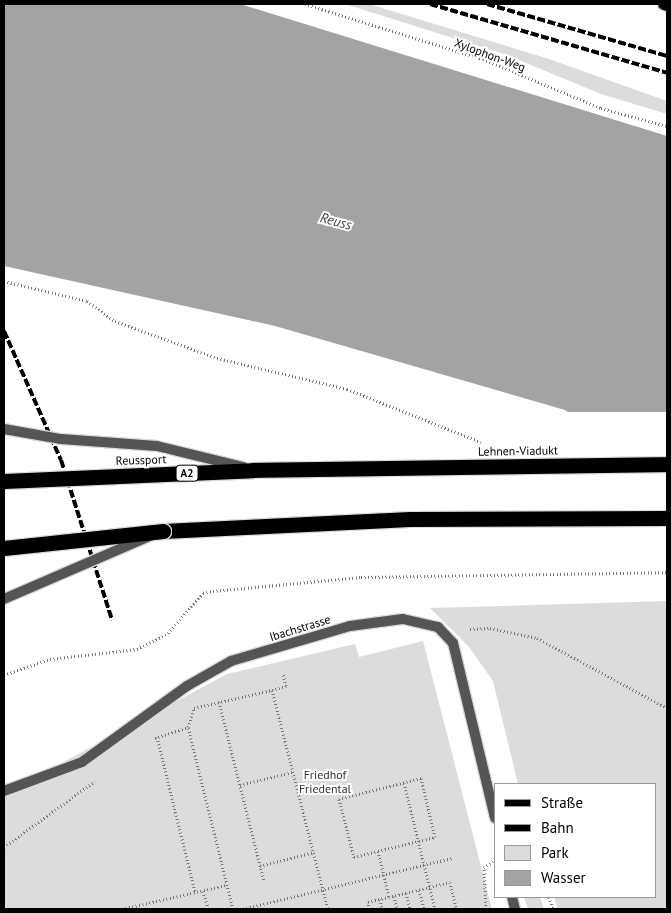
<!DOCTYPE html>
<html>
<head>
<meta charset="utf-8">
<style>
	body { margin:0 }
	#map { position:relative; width:671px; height:913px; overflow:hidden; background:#fff; font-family:"PT Sans",sans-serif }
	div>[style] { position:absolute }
	.green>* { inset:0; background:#dcdcdc }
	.water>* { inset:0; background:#a3a3a3 }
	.pier>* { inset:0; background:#fff }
	.path>* { height:3px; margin-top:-1.5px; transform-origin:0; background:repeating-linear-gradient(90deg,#777 0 1px,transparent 0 3.5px) }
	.roads { filter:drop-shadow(1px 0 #dbdbdb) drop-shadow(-1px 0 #dbdbdb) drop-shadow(0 1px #dbdbdb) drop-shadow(0 -1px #dbdbdb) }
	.street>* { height:10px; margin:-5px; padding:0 5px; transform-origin:5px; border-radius:5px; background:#555 }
	.primary>* { height:12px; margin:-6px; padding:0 6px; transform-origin:6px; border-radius:6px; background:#000 }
	.highway>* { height:15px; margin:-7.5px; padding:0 7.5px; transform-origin:7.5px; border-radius:7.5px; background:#000 }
	.rail>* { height:4px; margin-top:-2px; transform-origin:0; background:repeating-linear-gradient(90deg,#000 0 8px,transparent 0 10.5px) }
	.bridges { filter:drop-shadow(1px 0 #dbdbdb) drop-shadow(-1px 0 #dbdbdb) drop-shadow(0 1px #dbdbdb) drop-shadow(0 -1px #dbdbdb) }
	.lane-bridge>* { height:10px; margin:-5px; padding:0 5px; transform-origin:5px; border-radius:5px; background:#555 }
	.highway-bridge>* { height:15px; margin:-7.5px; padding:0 7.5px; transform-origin:7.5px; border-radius:7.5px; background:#000 }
	span { translate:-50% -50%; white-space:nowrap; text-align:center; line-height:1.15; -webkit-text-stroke:4px #fff; paint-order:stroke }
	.shield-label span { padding:1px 4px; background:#fff; border:1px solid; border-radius:4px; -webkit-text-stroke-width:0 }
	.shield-label { font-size:11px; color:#000; font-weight:700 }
	.street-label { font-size:12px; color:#000 }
	.park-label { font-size:12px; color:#333 }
	.water-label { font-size:14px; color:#444; font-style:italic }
	.frame { position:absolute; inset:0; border:5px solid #000; pointer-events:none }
	.legend { position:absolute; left:494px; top:783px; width:162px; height:115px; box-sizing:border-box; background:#fff; border:1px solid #999; margin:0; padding:6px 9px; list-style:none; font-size:15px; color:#000 }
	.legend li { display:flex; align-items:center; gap:10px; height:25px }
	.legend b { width:25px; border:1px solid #999 }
</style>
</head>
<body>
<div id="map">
	<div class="green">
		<i style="clip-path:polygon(345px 4px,369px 4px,546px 58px,667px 101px,667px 114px,601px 94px,507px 55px)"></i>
		<i style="clip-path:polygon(667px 601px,667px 909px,558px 909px,554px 897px,655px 897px,655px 784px,518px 784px,493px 681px,469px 647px,430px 608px)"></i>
		<i style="clip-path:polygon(423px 641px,492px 909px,4px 909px,4px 794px,227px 674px,355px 644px,359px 657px)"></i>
		<i style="clip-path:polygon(524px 897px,540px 897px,544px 909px,528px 909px)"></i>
	</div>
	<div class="water">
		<i style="clip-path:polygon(4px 4px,240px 4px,667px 136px,667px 489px,565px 410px,275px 326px,4px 266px)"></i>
	</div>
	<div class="pier">
		<i style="clip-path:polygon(564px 412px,667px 412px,667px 491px,664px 491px)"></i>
	</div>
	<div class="path">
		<i style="left:305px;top:4px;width:186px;rotate:17.2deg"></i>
		<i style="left:483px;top:59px;width:128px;rotate:22.6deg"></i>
		<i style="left:601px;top:108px;width:68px;rotate:15.3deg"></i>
		<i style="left:4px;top:281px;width:85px;rotate:13.5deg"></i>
		<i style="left:87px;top:301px;width:34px;rotate:36deg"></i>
		<i style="left:115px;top:321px;width:109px;rotate:19.9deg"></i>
		<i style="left:217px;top:358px;width:134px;rotate:13.4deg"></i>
		<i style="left:347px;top:389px;width:144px;rotate:21.6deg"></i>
		<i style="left:470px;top:629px;width:20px;rotate:-3deg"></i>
		<i style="left:490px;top:628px;width:48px;rotate:12deg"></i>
		<i style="left:537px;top:638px;width:148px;rotate:28.3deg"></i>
		<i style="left:4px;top:675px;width:49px;rotate:-19.2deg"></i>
		<i style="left:50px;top:659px;width:88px;rotate:-6.6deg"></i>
		<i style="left:137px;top:649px;width:35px;rotate:-27deg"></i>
		<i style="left:168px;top:633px;width:53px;rotate:-48.8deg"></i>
		<i style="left:203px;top:593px;width:10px;rotate:-11deg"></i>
		<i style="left:213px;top:591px;width:149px;rotate:-5.4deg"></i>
		<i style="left:361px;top:577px;width:306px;rotate:-0.9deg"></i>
		<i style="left:272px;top:690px;width:15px;rotate:-16deg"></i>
		<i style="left:286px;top:686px;width:13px;rotate:-103deg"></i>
		<i style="left:219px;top:702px;width:185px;rotate:75.9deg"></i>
		<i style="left:157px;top:737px;width:160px;rotate:76.2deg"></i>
		<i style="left:155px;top:738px;width:35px;rotate:-18deg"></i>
		<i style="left:404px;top:783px;width:130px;rotate:76.2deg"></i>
		<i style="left:240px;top:785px;width:55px;rotate:-13.8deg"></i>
		<i style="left:4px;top:847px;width:112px;rotate:-36deg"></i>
		<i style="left:378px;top:851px;width:59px;rotate:-13.8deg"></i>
		<i style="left:435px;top:837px;width:61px;rotate:-103.3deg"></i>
		<i style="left:421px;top:778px;width:85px;rotate:165.6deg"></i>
		<i style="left:339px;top:799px;width:60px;rotate:75.5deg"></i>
		<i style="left:354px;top:857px;width:25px;rotate:-14deg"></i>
		<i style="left:378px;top:851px;width:47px;rotate:76.6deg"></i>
		<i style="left:260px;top:866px;width:56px;rotate:-14.5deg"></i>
		<i style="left:419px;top:890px;width:20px;rotate:75deg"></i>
		<i style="left:203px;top:891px;width:19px;rotate:74deg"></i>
		<i style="left:406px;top:893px;width:16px;rotate:76deg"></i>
		<i style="left:394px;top:896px;width:13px;rotate:77deg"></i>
		<i style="left:549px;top:897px;width:13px;rotate:72deg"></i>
		<i style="left:380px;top:899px;width:10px;rotate:79deg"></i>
		<i style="left:122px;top:909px;width:108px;rotate:-12.9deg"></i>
		<i style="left:233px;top:909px;width:187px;rotate:-103.9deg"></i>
		<i style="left:188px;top:727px;width:20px;rotate:-72deg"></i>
		<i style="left:194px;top:708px;width:80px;rotate:-13deg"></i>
		<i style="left:272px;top:690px;width:226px;rotate:75.7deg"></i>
		<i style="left:243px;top:909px;width:215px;rotate:-13.7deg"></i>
		<i style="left:369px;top:909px;width:7px;rotate:-98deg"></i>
		<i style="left:368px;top:902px;width:84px;rotate:-13.7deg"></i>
		<i style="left:450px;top:882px;width:28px;rotate:77deg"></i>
		<i style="left:486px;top:909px;width:41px;rotate:-92.8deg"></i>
		<i style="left:484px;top:868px;width:14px;rotate:-39deg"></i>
	</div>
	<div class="roads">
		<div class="street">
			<i style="left:4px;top:791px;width:83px;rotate:-20.4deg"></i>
			<i style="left:82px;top:762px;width:130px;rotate:-35.9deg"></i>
			<i style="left:187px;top:686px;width:51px;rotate:-29.6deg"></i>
			<i style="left:231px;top:661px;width:124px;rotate:-16.4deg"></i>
			<i style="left:350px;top:626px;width:53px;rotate:-7.5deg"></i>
			<i style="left:403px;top:619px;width:36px;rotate:13deg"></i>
			<i style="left:438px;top:627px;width:22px;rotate:47deg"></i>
			<i style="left:453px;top:643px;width:180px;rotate:76.5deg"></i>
			<i style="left:512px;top:897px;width:12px;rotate:76deg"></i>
		</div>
		<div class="primary">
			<i style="left:664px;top:4px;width:3px;rotate:18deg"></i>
		</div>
		<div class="highway">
			<i style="left:163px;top:531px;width:247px;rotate:-2.8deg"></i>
			<i style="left:410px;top:519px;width:257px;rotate:-0.2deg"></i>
		</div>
	</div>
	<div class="rail">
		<i style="left:430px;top:4px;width:247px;rotate:16.2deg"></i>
		<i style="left:487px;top:4px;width:187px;rotate:16.1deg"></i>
		<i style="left:4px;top:331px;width:141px;rotate:66.2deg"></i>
		<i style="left:61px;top:460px;width:168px;rotate:72.3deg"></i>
	</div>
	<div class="bridges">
		<div class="lane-bridge">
			<i style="left:4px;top:429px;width:58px;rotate:10deg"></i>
			<i style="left:61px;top:439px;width:96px;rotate:4.2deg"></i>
			<i style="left:157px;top:446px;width:89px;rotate:13.7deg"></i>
			<i style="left:4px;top:599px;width:161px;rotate:-23.4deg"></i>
		</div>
		<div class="highway-bridge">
			<i style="left:4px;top:481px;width:249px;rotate:-2.5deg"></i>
			<i style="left:253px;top:470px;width:414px;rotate:-0.8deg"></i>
			<i style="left:4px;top:548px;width:160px;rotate:-6.1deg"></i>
		</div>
	</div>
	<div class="shield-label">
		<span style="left:187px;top:473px">A2</span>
	</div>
	<div class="street-label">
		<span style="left:490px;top:55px;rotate:20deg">Xylophon-Weg</span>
		<span style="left:518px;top:451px;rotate:-1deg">Lehnen-Viadukt</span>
		<span style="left:141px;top:460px;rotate:-2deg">Reussport</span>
		<span style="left:300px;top:628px;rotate:-17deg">Ibachstrasse</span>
	</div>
	<div class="park-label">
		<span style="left:325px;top:782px">Friedhof<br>Friedental</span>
	</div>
	<div class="water-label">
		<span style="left:336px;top:221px;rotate:15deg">Reuss</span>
	</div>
	<div class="frame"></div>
	<ul class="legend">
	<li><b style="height:6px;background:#000"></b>Straße</li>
	<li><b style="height:6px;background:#000"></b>Bahn</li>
	<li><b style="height:14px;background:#dcdcdc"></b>Park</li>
	<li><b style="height:14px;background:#a3a3a3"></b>Wasser</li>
	</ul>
</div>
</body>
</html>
